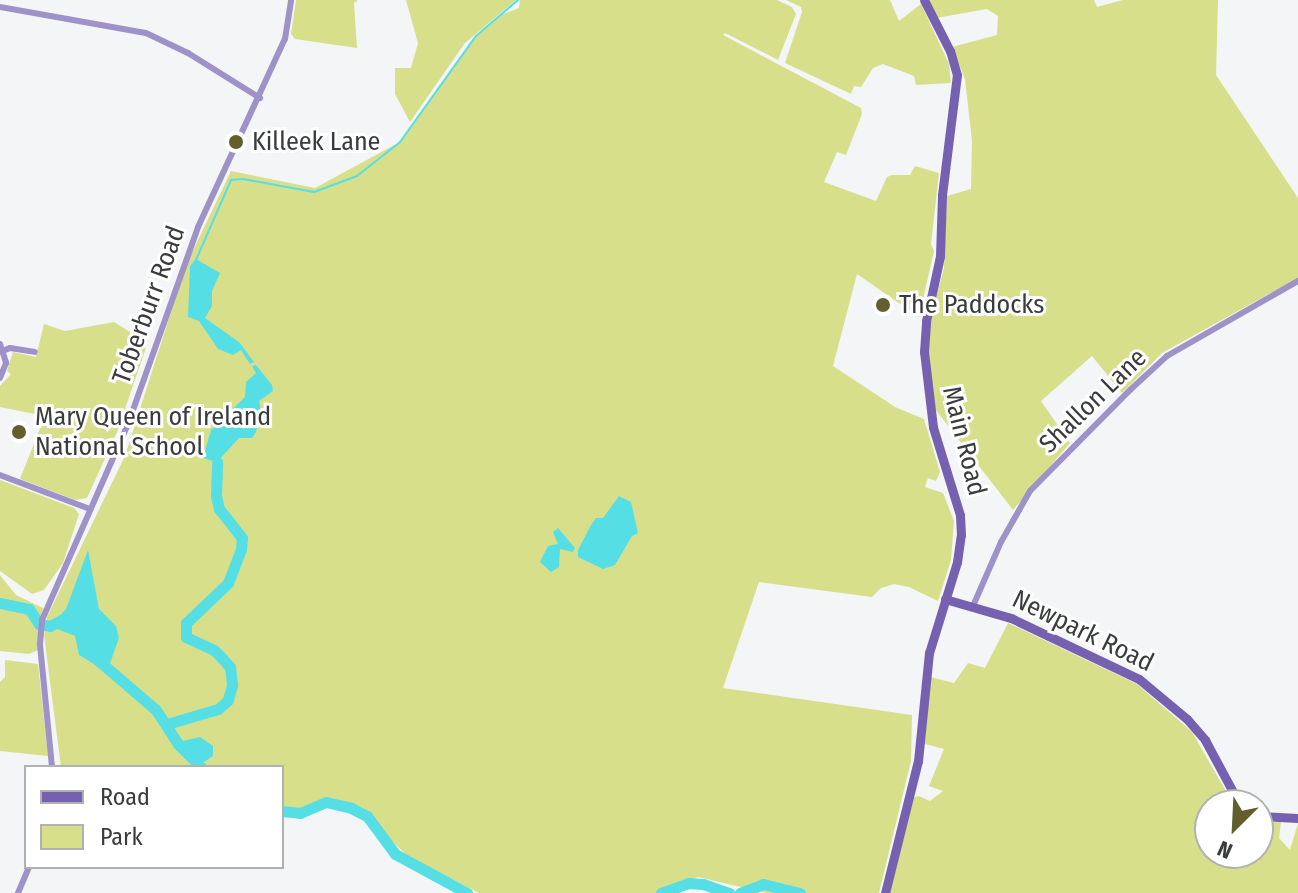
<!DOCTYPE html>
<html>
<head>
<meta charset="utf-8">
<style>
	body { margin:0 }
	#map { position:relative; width:1298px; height:893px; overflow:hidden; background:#f3f5f7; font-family:"Fira Sans Condensed",sans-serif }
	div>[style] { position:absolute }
	.green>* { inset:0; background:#d7df8b }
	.water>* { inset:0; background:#56dee5 }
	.stream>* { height:2px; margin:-1px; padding:0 1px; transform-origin:1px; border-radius:1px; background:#56dee5 }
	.river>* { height:11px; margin:-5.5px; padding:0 5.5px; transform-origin:5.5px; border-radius:5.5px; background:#56dee5 }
	.minor>* { height:6px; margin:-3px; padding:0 3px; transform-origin:3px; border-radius:3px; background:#9e92c9 }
	.secondary>* { height:9px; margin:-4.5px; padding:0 4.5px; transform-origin:4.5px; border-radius:4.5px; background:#7661b0 }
	.dots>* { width:22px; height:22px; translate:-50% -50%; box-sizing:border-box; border:4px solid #fff; border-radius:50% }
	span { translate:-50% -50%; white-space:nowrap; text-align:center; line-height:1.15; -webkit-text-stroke:6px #fff; paint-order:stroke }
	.poi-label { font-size:26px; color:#3a3b3c }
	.left { translate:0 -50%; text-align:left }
	.street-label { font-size:26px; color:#3a3b3c }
	.legend { position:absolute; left:24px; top:765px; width:260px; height:104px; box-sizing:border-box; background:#fff; border:2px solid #b0b1b1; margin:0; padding:10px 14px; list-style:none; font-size:24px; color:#3a3b3c }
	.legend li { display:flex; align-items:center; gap:16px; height:40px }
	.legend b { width:40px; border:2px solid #b0b1b1 }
	.north { position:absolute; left:1194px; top:789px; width:80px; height:80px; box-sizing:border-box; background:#fff; border:2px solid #b0b1b1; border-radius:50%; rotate:204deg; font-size:22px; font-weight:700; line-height:32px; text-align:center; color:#3a3b3c }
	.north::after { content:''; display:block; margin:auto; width:28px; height:36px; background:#615f2b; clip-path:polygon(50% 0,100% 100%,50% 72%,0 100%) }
</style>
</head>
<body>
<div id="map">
	<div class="green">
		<i style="clip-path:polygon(296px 0,358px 0,354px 3px,357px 48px,295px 39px,291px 34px)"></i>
		<i style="clip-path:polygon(406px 0,516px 0,465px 43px,410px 122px,395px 94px,395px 68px,411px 68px,418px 43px)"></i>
		<i style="clip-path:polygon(520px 0,777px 0,792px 7px,796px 14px,778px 60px,725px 33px,723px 35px,861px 108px,862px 114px,846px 155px,837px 152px,824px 182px,876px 201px,887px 177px,892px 175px,910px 175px,915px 166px,939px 173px,931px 244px,934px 251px,919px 317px,857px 274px,833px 366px,895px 407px,924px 419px,940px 472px,936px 481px,928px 478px,925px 487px,943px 493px,954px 521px,951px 560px,938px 601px,909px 587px,894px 584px,881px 588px,872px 597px,759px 582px,723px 688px,912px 715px,911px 761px,879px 893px,766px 893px,698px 877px,662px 893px,479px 893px,407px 856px,362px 811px,330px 805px,300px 819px,282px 812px,282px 767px,61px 767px,44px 635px,47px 617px,125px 456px,186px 265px,231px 171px,315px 188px,400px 142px,476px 37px,503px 14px,519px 8px)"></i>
		<i style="clip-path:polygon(786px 0,890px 0,899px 21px,921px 4px,949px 64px,951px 83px,916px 85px,914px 76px,883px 64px,873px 68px,861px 87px,854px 86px,851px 94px,785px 63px,802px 12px,801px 7px)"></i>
		<i style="clip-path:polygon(929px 0,1094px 0,1097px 7px,1123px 0,1218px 0,1216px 75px,1298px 198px,1298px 278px,1162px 353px,1122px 393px,1092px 356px,1041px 401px,1070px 443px,1013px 510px,932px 405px,927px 348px,928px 330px,944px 268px,947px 196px,971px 189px,972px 141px,965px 79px,952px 47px,997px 35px,998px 16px,987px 9px,936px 18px)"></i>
		<i style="clip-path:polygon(114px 322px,135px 335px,146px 348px,117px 432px,87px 498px,75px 500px,20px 479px,45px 416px,0 407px,0 386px,11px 374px,7px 371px,13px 352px,36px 357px,44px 324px,65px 331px)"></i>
		<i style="clip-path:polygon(0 480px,74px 508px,79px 514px,63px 563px,44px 590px,32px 594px,0 571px)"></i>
		<i style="clip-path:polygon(0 575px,16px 595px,43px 608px,38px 650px,29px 654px,0 651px)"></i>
		<i style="clip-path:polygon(1008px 623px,1137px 684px,1192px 732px,1234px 805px,1210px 805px,1210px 853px,1258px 853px,1258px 822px,1281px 822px,1279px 838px,1290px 850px,1298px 823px,1298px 893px,889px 893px,913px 798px,919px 796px,930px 801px,943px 791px,929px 786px,944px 749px,925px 744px,930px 677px,954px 683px,968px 663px,985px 668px)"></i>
		<i style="clip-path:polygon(5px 660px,38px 664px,48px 756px,0 751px,0 682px,5px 677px)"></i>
	</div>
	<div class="water">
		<i style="clip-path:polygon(196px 259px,220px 273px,212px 291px,212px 306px,205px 318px,239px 342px,254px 362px,250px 364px,241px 350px,233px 355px,218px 349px,199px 321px,188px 317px,190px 266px)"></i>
		<i style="clip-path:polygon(256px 365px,272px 385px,273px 391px,259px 401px,262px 416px,255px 434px,252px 438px,239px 438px,217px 462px,203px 458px,211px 430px,245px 397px,246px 382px,256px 373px,252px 366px)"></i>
		<i style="clip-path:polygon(619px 496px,631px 502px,638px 533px,632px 536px,615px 565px,603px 569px,578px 557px,578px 550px,591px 525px,596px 518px,603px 518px)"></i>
		<i style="clip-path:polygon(558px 528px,575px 548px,573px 552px,560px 549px,559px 567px,551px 572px,540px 562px,548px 546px,558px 544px,553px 532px)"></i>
		<i style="clip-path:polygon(88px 550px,99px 609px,116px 626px,119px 638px,107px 672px,79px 655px,75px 636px,50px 626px,66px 609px)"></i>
		<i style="clip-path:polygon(177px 735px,183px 741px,200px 737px,213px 746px,213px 756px,198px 766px,175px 748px,171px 738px)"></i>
	</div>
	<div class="stream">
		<i style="left:196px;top:260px;width:87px;rotate:-66.4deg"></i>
		<i style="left:231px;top:180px;width:12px;rotate:-5deg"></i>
		<i style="left:243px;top:179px;width:72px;rotate:10.4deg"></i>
		<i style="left:314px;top:192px;width:46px;rotate:-20.4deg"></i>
		<i style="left:357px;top:176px;width:55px;rotate:-38.3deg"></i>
		<i style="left:400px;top:142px;width:130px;rotate:-54.4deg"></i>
		<i style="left:476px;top:36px;width:55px;rotate:-40.6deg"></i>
	</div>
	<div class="river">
		<i style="left:0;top:603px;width:30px;rotate:12deg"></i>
		<i style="left:29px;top:609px;width:18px;rotate:56deg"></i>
		<i style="left:39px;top:624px;width:11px;rotate:10deg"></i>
		<i style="left:50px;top:626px;width:13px;rotate:-29deg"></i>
		<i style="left:99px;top:661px;width:75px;rotate:40.7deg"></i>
		<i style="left:156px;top:710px;width:40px;rotate:57.1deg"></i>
		<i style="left:178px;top:744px;width:33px;rotate:45deg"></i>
		<i style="left:167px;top:724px;width:53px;rotate:-16.4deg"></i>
		<i style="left:218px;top:709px;width:13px;rotate:-42deg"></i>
		<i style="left:228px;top:700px;width:16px;rotate:-75deg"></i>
		<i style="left:232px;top:685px;width:18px;rotate:-96deg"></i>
		<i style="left:230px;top:667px;width:12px;rotate:-132deg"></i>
		<i style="left:222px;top:658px;width:11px;rotate:-135deg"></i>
		<i style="left:214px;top:650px;width:31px;rotate:-155deg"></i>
		<i style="left:186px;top:637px;width:14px;rotate:-90deg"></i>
		<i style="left:186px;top:623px;width:58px;rotate:-43.6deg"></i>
		<i style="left:228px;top:583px;width:36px;rotate:-69deg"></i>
		<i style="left:241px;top:549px;width:11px;rotate:-85deg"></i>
		<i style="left:242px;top:538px;width:37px;rotate:-128deg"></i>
		<i style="left:219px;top:509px;width:13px;rotate:-103deg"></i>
		<i style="left:216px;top:496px;width:34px;rotate:-88deg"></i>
		<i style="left:282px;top:811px;width:18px;rotate:6deg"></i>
		<i style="left:300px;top:813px;width:28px;rotate:-23deg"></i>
		<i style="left:326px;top:802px;width:26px;rotate:13deg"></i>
		<i style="left:351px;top:808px;width:18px;rotate:27deg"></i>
		<i style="left:367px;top:816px;width:47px;rotate:53.6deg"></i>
		<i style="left:395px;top:854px;width:82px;rotate:28.4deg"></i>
		<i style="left:661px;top:893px;width:29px;rotate:-20deg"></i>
		<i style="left:688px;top:883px;width:15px;rotate:4deg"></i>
		<i style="left:703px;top:884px;width:28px;rotate:19deg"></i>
		<i style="left:740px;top:893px;width:25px;rotate:-21deg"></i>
		<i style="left:763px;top:884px;width:38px;rotate:14deg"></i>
	</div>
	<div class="minor">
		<i style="left:0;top:7px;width:148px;rotate:10.1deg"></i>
		<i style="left:146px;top:33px;width:47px;rotate:25.5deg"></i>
		<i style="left:188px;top:53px;width:85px;rotate:32deg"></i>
		<i style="left:0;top:344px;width:20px;rotate:72deg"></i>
		<i style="left:6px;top:363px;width:16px;rotate:112deg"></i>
		<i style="left:5px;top:350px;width:5px;rotate:-22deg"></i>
		<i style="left:10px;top:348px;width:25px;rotate:9deg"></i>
		<i style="left:0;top:475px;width:96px;rotate:20.7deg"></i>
		<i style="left:973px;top:606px;width:70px;rotate:-66.4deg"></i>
		<i style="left:1001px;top:542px;width:59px;rotate:-60.4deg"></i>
		<i style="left:1030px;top:491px;width:142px;rotate:-45.3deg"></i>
		<i style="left:1130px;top:390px;width:50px;rotate:-42.6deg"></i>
		<i style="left:1167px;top:356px;width:151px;rotate:-29.8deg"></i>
		<i style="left:52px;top:767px;width:124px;rotate:-95.6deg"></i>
		<i style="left:40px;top:644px;width:24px;rotate:-85deg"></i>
		<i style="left:42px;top:620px;width:214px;rotate:-66.3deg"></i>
		<i style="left:128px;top:424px;width:209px;rotate:-70.4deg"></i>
		<i style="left:198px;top:227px;width:207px;rotate:-65.2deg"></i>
		<i style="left:285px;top:39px;width:39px;rotate:-81deg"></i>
		<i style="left:18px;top:893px;width:28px;rotate:-67deg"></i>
	</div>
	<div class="secondary">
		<i style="left:945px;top:599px;width:69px;rotate:16.1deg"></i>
		<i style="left:1011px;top:618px;width:142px;rotate:25.5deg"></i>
		<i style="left:1139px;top:679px;width:62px;rotate:39.8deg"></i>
		<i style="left:1187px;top:719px;width:28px;rotate:49deg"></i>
		<i style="left:1205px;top:740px;width:74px;rotate:61.7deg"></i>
		<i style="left:1258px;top:816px;width:40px;rotate:2.9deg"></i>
		<i style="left:885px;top:893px;width:136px;rotate:-76deg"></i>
		<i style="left:918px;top:761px;width:109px;rotate:-84.2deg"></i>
		<i style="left:929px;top:653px;width:95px;rotate:-72.9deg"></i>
		<i style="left:957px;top:562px;width:27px;rotate:-82deg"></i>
		<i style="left:961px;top:535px;width:20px;rotate:-93deg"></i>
		<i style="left:960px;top:515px;width:92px;rotate:-107.1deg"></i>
		<i style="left:933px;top:427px;width:76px;rotate:-96.8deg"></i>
		<i style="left:924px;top:352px;width:31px;rotate:-86deg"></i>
		<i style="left:926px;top:321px;width:66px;rotate:-77.8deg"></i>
		<i style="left:940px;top:256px;width:61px;rotate:-88.1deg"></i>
		<i style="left:942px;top:195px;width:121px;rotate:-82.9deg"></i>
		<i style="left:957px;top:75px;width:25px;rotate:-106deg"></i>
		<i style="left:950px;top:51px;width:57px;rotate:-117deg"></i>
	</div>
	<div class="dots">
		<i style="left:236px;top:142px;background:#615f2b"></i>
		<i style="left:883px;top:305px;background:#615f2b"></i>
		<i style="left:19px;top:432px;background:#615f2b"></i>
	</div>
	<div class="poi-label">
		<span class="left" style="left:252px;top:142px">Killeek Lane</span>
		<span class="left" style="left:899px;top:305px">The Paddocks</span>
		<span class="left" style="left:35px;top:432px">Mary Queen of Ireland<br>National School</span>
	</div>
	<div class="street-label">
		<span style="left:149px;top:305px;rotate:-70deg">Toberburr Road</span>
		<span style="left:1093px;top:401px;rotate:-44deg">Shallon Lane</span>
		<span style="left:964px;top:441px;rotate:76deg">Main Road</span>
		<span style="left:1083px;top:631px;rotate:26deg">Newpark Road</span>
	</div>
	<ul class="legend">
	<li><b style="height:10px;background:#7661b0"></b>Road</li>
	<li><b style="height:22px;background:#d7df8b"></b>Park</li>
	</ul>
	<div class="north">N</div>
</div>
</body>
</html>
